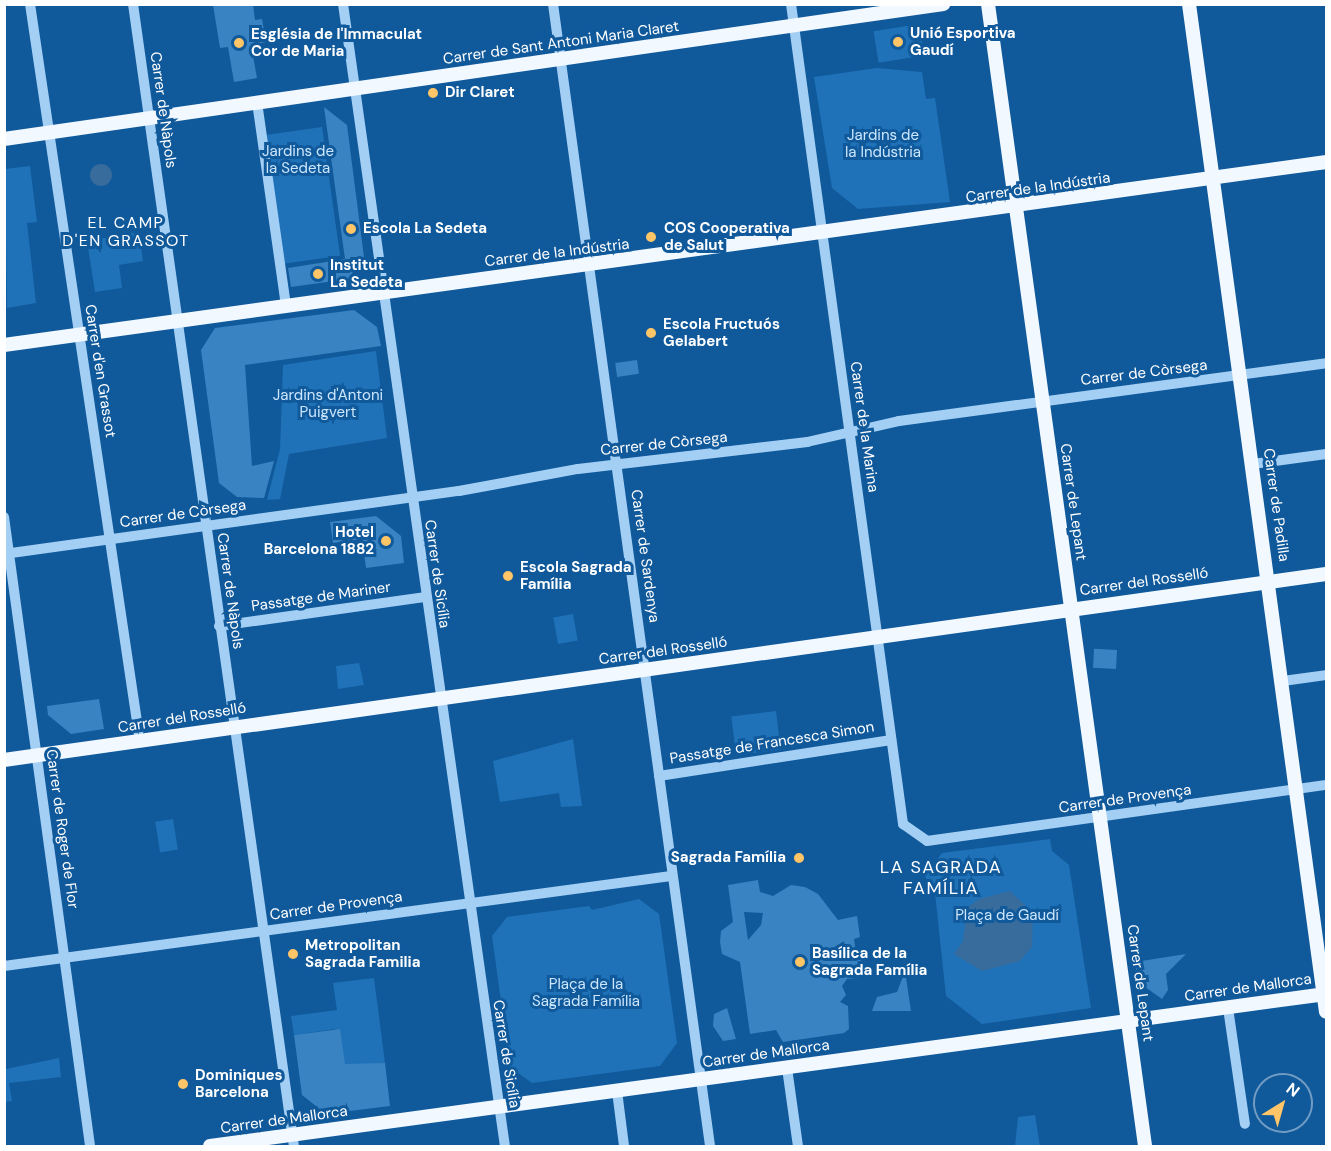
<!DOCTYPE html>
<html>
<head>
<meta charset="utf-8">
<style>
	body { margin:0 }
	#map { position:relative; width:1331px; height:1151px; overflow:hidden; background:#10599b; font-family:"DM Sans",sans-serif }
	div>[style] { position:absolute }
	.green>* { inset:0; background:#1f72b8; transform-origin:0 0 }
	.water>* { inset:0; background:#386c9c }
	.round { border-radius:50% }
	.building>* { inset:0; background:#3983c2; transform-origin:0 0 }
	.minor>* { height:10px; margin:-5px; padding:0 5px; transform-origin:5px; border-radius:5px; background:#a3cff5 }
	.major>* { height:14px; margin:-7px; padding:0 7px; transform-origin:7px; border-radius:7px; background:#f1f8ff }
	.dots>* { width:16px; height:16px; translate:-50% -50%; box-sizing:border-box; border:3px solid #10599b; border-radius:50% }
	span { translate:-50% -50%; white-space:nowrap; text-align:center; line-height:1.15; -webkit-text-stroke:6px #10599b; paint-order:stroke }
	.poi-label { font-size:15px; color:#fff; font-weight:700 }
	.left { translate:0 -50%; text-align:left }
	.right { translate:-100% -50%; text-align:right }
	.street-label { font-size:15px; color:#fff }
	.park-label { font-size:15px; color:#cce7fe }
	.neighbourhood-label { font-size:16px; color:#fff; letter-spacing:1.5px }
	.quarter-label { font-size:18px; color:#fff; letter-spacing:1.5px }
	.frame { position:absolute; inset:0; border:6px solid #fff; pointer-events:none }
	.north { position:absolute; left:1253px; top:1073px; width:60px; height:60px; box-sizing:border-box; background:#10599b; border:2px solid #709bc3; border-radius:50%; rotate:37deg; font-size:16px; font-weight:700; line-height:24px; text-align:center; color:#fff }
	.north::after { content:''; display:block; margin:auto; width:21px; height:27px; background:#ffc567; clip-path:polygon(50% 0,100% 100%,50% 72%,0 100%) }
</style>
</head>
<body>
<div id="map">
	<div class="green">
		<i style="left:919px;top:24px;width:32px;height:46px;rotate:81deg"></i>
		<i style="clip-path:polygon(877px 68px,922px 72px,926px 99px,935px 98px,950px 202px,858px 209px,832px 188px,814px 77px)"></i>
		<i style="left:322px;top:127px;width:130px;height:57px;rotate:82deg"></i>
		<i style="clip-path:polygon(30px 166px,37px 222px,27px 223px,36px 303px,7px 308px,5px 169px)"></i>
		<i style="clip-path:polygon(139px 232px,143px 261px,119px 265px,122px 288px,95px 292px,87px 241px)"></i>
		<i style="clip-path:polygon(376px 351px,387px 438px,289px 454px,280px 499px,267px 500px,280px 449px,283px 365px)"></i>
		<i style="left:573px;top:614px;width:27px;height:20px;rotate:80deg"></i>
		<i style="clip-path:polygon(359px 663px,364px 685px,338px 689px,336px 666px)"></i>
		<i style="left:776px;top:711px;width:39px;height:45px;rotate:83deg"></i>
		<i style="clip-path:polygon(573px 739px,582px 806px,561px 807px,559px 793px,500px 802px,493px 761px)"></i>
		<i style="left:173px;top:819px;width:31px;height:18px;rotate:81deg"></i>
		<i style="clip-path:polygon(1050px 839px,1052px 851px,1069px 865px,1091px 1008px,982px 1024px,946px 996px,935px 893px,925px 876px,942px 853px)"></i>
		<i style="clip-path:polygon(639px 899px,659px 914px,677px 1043px,660px 1066px,532px 1083px,510px 1067px,492px 936px,507px 917px,589px 906px,592px 910px)"></i>
		<i style="clip-path:polygon(374px 978px,385px 1063px,342px 1069px,335px 1029px,294px 1035px,291px 1016px,337px 1010px,333px 983px)"></i>
		<i style="clip-path:polygon(59px 1058px,61px 1077px,9px 1083px,12px 1101px,5px 1102px,5px 1061px,6px 1069px)"></i>
		<i style="clip-path:polygon(1035px 1115px,1040px 1146px,1015px 1146px,1018px 1117px)"></i>
	</div>
	<div class="water">
		<i class="round" style="left:90px;top:164px;width:22px;height:22px"></i>
		<i style="clip-path:polygon(1010px 891px,1033px 913px,1032px 947px,1020px 961px,982px 971px,954px 954px,963px 941px,967px 908px,979px 899px)"></i>
	</div>
	<div class="building">
		<i style="clip-path:polygon(253px 4px,255px 20px,262px 19px,266px 42px,251px 45px,257px 78px,234px 82px,228px 47px,220px 48px,213px 5px)"></i>
		<i style="clip-path:polygon(324px 107px,347px 125px,364px 257px,348px 279px,291px 287px,288px 268px,345px 259px)"></i>
		<i style="clip-path:polygon(354px 310px,377px 327px,381px 346px,245px 365px,252px 466px,274px 461px,264px 498px,237px 497px,219px 483px,201px 350px,215px 328px)"></i>
		<i style="left:637px;top:360px;width:14px;height:22px;rotate:82deg"></i>
		<i style="clip-path:polygon(376px 516px,401px 536px,404px 563px,366px 568px,362px 539px,333px 543px,330px 522px)"></i>
		<i style="left:1117px;top:650px;width:19px;height:23px;rotate:93deg"></i>
		<i style="clip-path:polygon(99px 699px,104px 729px,71px 734px,48px 715px,47px 706px)"></i>
		<i style="clip-path:polygon(evenodd,758px 880px,760px 892px,773px 896px,791px 885px,805px 887px,818px 894px,838px 920px,857px 916px,860px 937px,854px 939px,857px 960px,865px 957px,866px 977px,847px 979px,842px 986px,846px 995px,840px 1002px,848px 1006px,849px 1029px,844px 1033px,783px 1042px,776px 1030px,750px 1034px,740px 962px,722px 954px,720px 942px,721px 931px,733px 922px,728px 885px,758px 880px,744px 912px,763px 913px,761px 925px,748px 940px,744px 912px)"></i>
		<i style="clip-path:polygon(1186px 954px,1166px 974px,1168px 990px,1162px 999px,1138px 982px,1135px 962px)"></i>
		<i style="clip-path:polygon(905px 971px,911px 1011px,872px 1011px,877px 997px,897px 992px)"></i>
		<i style="clip-path:polygon(727px 1008px,736px 1039px,723px 1041px,713px 1026px,714px 1014px)"></i>
		<i style="clip-path:polygon(340px 1029px,345px 1064px,385px 1063px,390px 1106px,326px 1114px,302px 1095px,294px 1035px)"></i>
	</div>
	<div class="minor">
		<i style="left:30px;top:4px;width:746px;rotate:81.52deg"></i>
		<i style="left:133px;top:4px;width:1153px;rotate:81.98deg"></i>
		<i style="left:343px;top:4px;width:1153px;rotate:81.93deg"></i>
		<i style="left:553px;top:4px;width:1153px;rotate:82.17deg"></i>
		<i style="left:791px;top:4px;width:828px;rotate:82.22deg"></i>
		<i style="left:903px;top:824px;width:29px;rotate:35deg"></i>
		<i style="left:927px;top:841px;width:403px;rotate:-8deg"></i>
		<i style="left:257px;top:102px;width:205px;rotate:81.9deg"></i>
		<i style="left:1253px;top:464px;width:74px;rotate:-7.8deg"></i>
		<i style="left:4px;top:517px;width:635px;rotate:82.21deg"></i>
		<i style="left:4px;top:554px;width:459px;rotate:-7.9deg"></i>
		<i style="left:459px;top:491px;width:121px;rotate:-10.5deg"></i>
		<i style="left:578px;top:469px;width:231px;rotate:-6.7deg"></i>
		<i style="left:807px;top:442px;width:94px;rotate:-12.9deg"></i>
		<i style="left:899px;top:421px;width:431px;rotate:-7.7deg"></i>
		<i style="left:219px;top:626px;width:209px;rotate:-8deg"></i>
		<i style="left:1283px;top:681px;width:43px;rotate:-7.9deg"></i>
		<i style="left:659px;top:776px;width:235px;rotate:-8.8deg"></i>
		<i style="left:4px;top:966px;width:673px;rotate:-7.68deg"></i>
		<i style="left:1228px;top:1008px;width:117px;rotate:81.7deg"></i>
		<i style="left:787px;top:1068px;width:79px;rotate:82deg"></i>
		<i style="left:617px;top:1091px;width:55px;rotate:82.7deg"></i>
	</div>
	<div class="major">
		<i style="left:988px;top:4px;width:1153px;rotate:82.17deg"></i>
		<i style="left:1189px;top:4px;width:1017px;rotate:82.26deg"></i>
		<i style="left:4px;top:139px;width:949px;rotate:-8.18deg"></i>
		<i style="left:4px;top:345px;width:1335px;rotate:-7.88deg"></i>
		<i style="left:4px;top:760px;width:1335px;rotate:-8.01deg"></i>
		<i style="left:210px;top:1146px;width:1126px;rotate:-7.76deg"></i>
	</div>
	<div class="dots">
		<i style="left:898px;top:42px;background:#ffc567"></i>
		<i style="left:239px;top:43px;background:#ffc567"></i>
		<i style="left:433px;top:93px;background:#ffc567"></i>
		<i style="left:351px;top:229px;background:#ffc567"></i>
		<i style="left:651px;top:237px;background:#ffc567"></i>
		<i style="left:318px;top:274px;background:#ffc567"></i>
		<i style="left:651px;top:333px;background:#ffc567"></i>
		<i style="left:386px;top:541px;background:#ffc567"></i>
		<i style="left:508px;top:576px;background:#ffc567"></i>
		<i style="left:799px;top:858px;background:#ffc567"></i>
		<i style="left:293px;top:954px;background:#ffc567"></i>
		<i style="left:800px;top:962px;background:#ffc567"></i>
		<i style="left:183px;top:1084px;background:#ffc567"></i>
	</div>
	<div class="poi-label">
		<span class="left" style="left:910px;top:42px">Unió Esportiva<br>Gaudí</span>
		<span class="left" style="left:251px;top:43px">Església de l'Immaculat<br>Cor de Maria</span>
		<span class="left" style="left:445px;top:93px">Dir Claret</span>
		<span class="left" style="left:664px;top:237px">COS Cooperativa<br>de Salut</span>
		<span class="left" style="left:363px;top:229px">Escola La Sedeta</span>
		<span class="left" style="left:330px;top:274px">Institut<br>La Sedeta</span>
		<span class="left" style="left:663px;top:333px">Escola Fructuós<br>Gelabert</span>
		<span class="right" style="left:374px;top:541px">Hotel<br>Barcelona 1882</span>
		<span class="left" style="left:520px;top:576px">Escola Sagrada<br>Família</span>
		<span class="right" style="left:786px;top:858px">Sagrada Família</span>
		<span class="left" style="left:305px;top:954px">Metropolitan<br>Sagrada Familia</span>
		<span class="left" style="left:812px;top:962px">Basílica de la<br>Sagrada Família</span>
		<span class="left" style="left:195px;top:1084px">Dominiques<br>Barcelona</span>
	</div>
	<div class="street-label">
		<span style="left:561px;top:43px;rotate:-8deg">Carrer de Sant Antoni Maria Claret</span>
		<span style="left:163px;top:110px;rotate:82deg">Carrer de Nàpols</span>
		<span style="left:1038px;top:188px;rotate:-8deg">Carrer de la Indústria</span>
		<span style="left:557px;top:253px;rotate:-7deg">Carrer de la Indústria</span>
		<span style="left:100px;top:371px;rotate:81deg">Carrer d'en Grassot</span>
		<span style="left:1144px;top:373px;rotate:-7deg">Carrer de Còrsega</span>
		<span style="left:864px;top:427px;rotate:82deg">Carrer de la Marina</span>
		<span style="left:664px;top:444px;rotate:-6deg">Carrer de Còrsega</span>
		<span style="left:1073px;top:502px;rotate:82deg">Carrer de Lepant</span>
		<span style="left:1276px;top:505px;rotate:82deg">Carrer de Padilla</span>
		<span style="left:183px;top:514px;rotate:-8deg">Carrer de Còrsega</span>
		<span style="left:645px;top:556px;rotate:82deg">Carrer de Sardenya</span>
		<span style="left:437px;top:574px;rotate:82deg">Carrer de Sicília</span>
		<span style="left:1144px;top:582px;rotate:-8deg">Carrer del Rosselló</span>
		<span style="left:230px;top:591px;rotate:82deg">Carrer de Nàpols</span>
		<span style="left:321px;top:597px;rotate:-8deg">Passatge de Mariner</span>
		<span style="left:663px;top:651px;rotate:-8deg">Carrer del Rosselló</span>
		<span style="left:182px;top:718px;rotate:-9deg">Carrer del Rosselló</span>
		<span style="left:772px;top:743px;rotate:-9deg">Passatge de Francesca Simon</span>
		<span style="left:1125px;top:799px;rotate:-8deg">Carrer de Provença</span>
		<span style="left:62px;top:829px;rotate:82deg">Carrer de Roger de Flor</span>
		<span style="left:336px;top:906px;rotate:-8deg">Carrer de Provença</span>
		<span style="left:1140px;top:983px;rotate:82deg">Carrer de Lepant</span>
		<span style="left:1248px;top:988px;rotate:-8deg">Carrer de Mallorca</span>
		<span style="left:506px;top:1054px;rotate:81deg">Carrer de Sicília</span>
		<span style="left:766px;top:1054px;rotate:-8deg">Carrer de Mallorca</span>
		<span style="left:284px;top:1120px;rotate:-8deg">Carrer de Mallorca</span>
	</div>
	<div class="park-label">
		<span style="left:883px;top:144px">Jardins de<br>la Indústria</span>
		<span style="left:298px;top:160px">Jardins de<br>la Sedeta</span>
		<span style="left:328px;top:404px">Jardins d'Antoni<br>Puigvert</span>
		<span style="left:1007px;top:916px">Plaça de Gaudí</span>
		<span style="left:586px;top:993px">Plaça de la<br>Sagrada Família</span>
	</div>
	<div class="neighbourhood-label">
		<span style="left:126px;top:232px">EL CAMP<br>D'EN GRASSOT</span>
	</div>
	<div class="quarter-label">
		<span style="left:941px;top:878px">LA SAGRADA<br>FAMÍLIA</span>
	</div>
	<div class="frame"></div>
	<div class="north">N</div>
</div>
</body>
</html>
